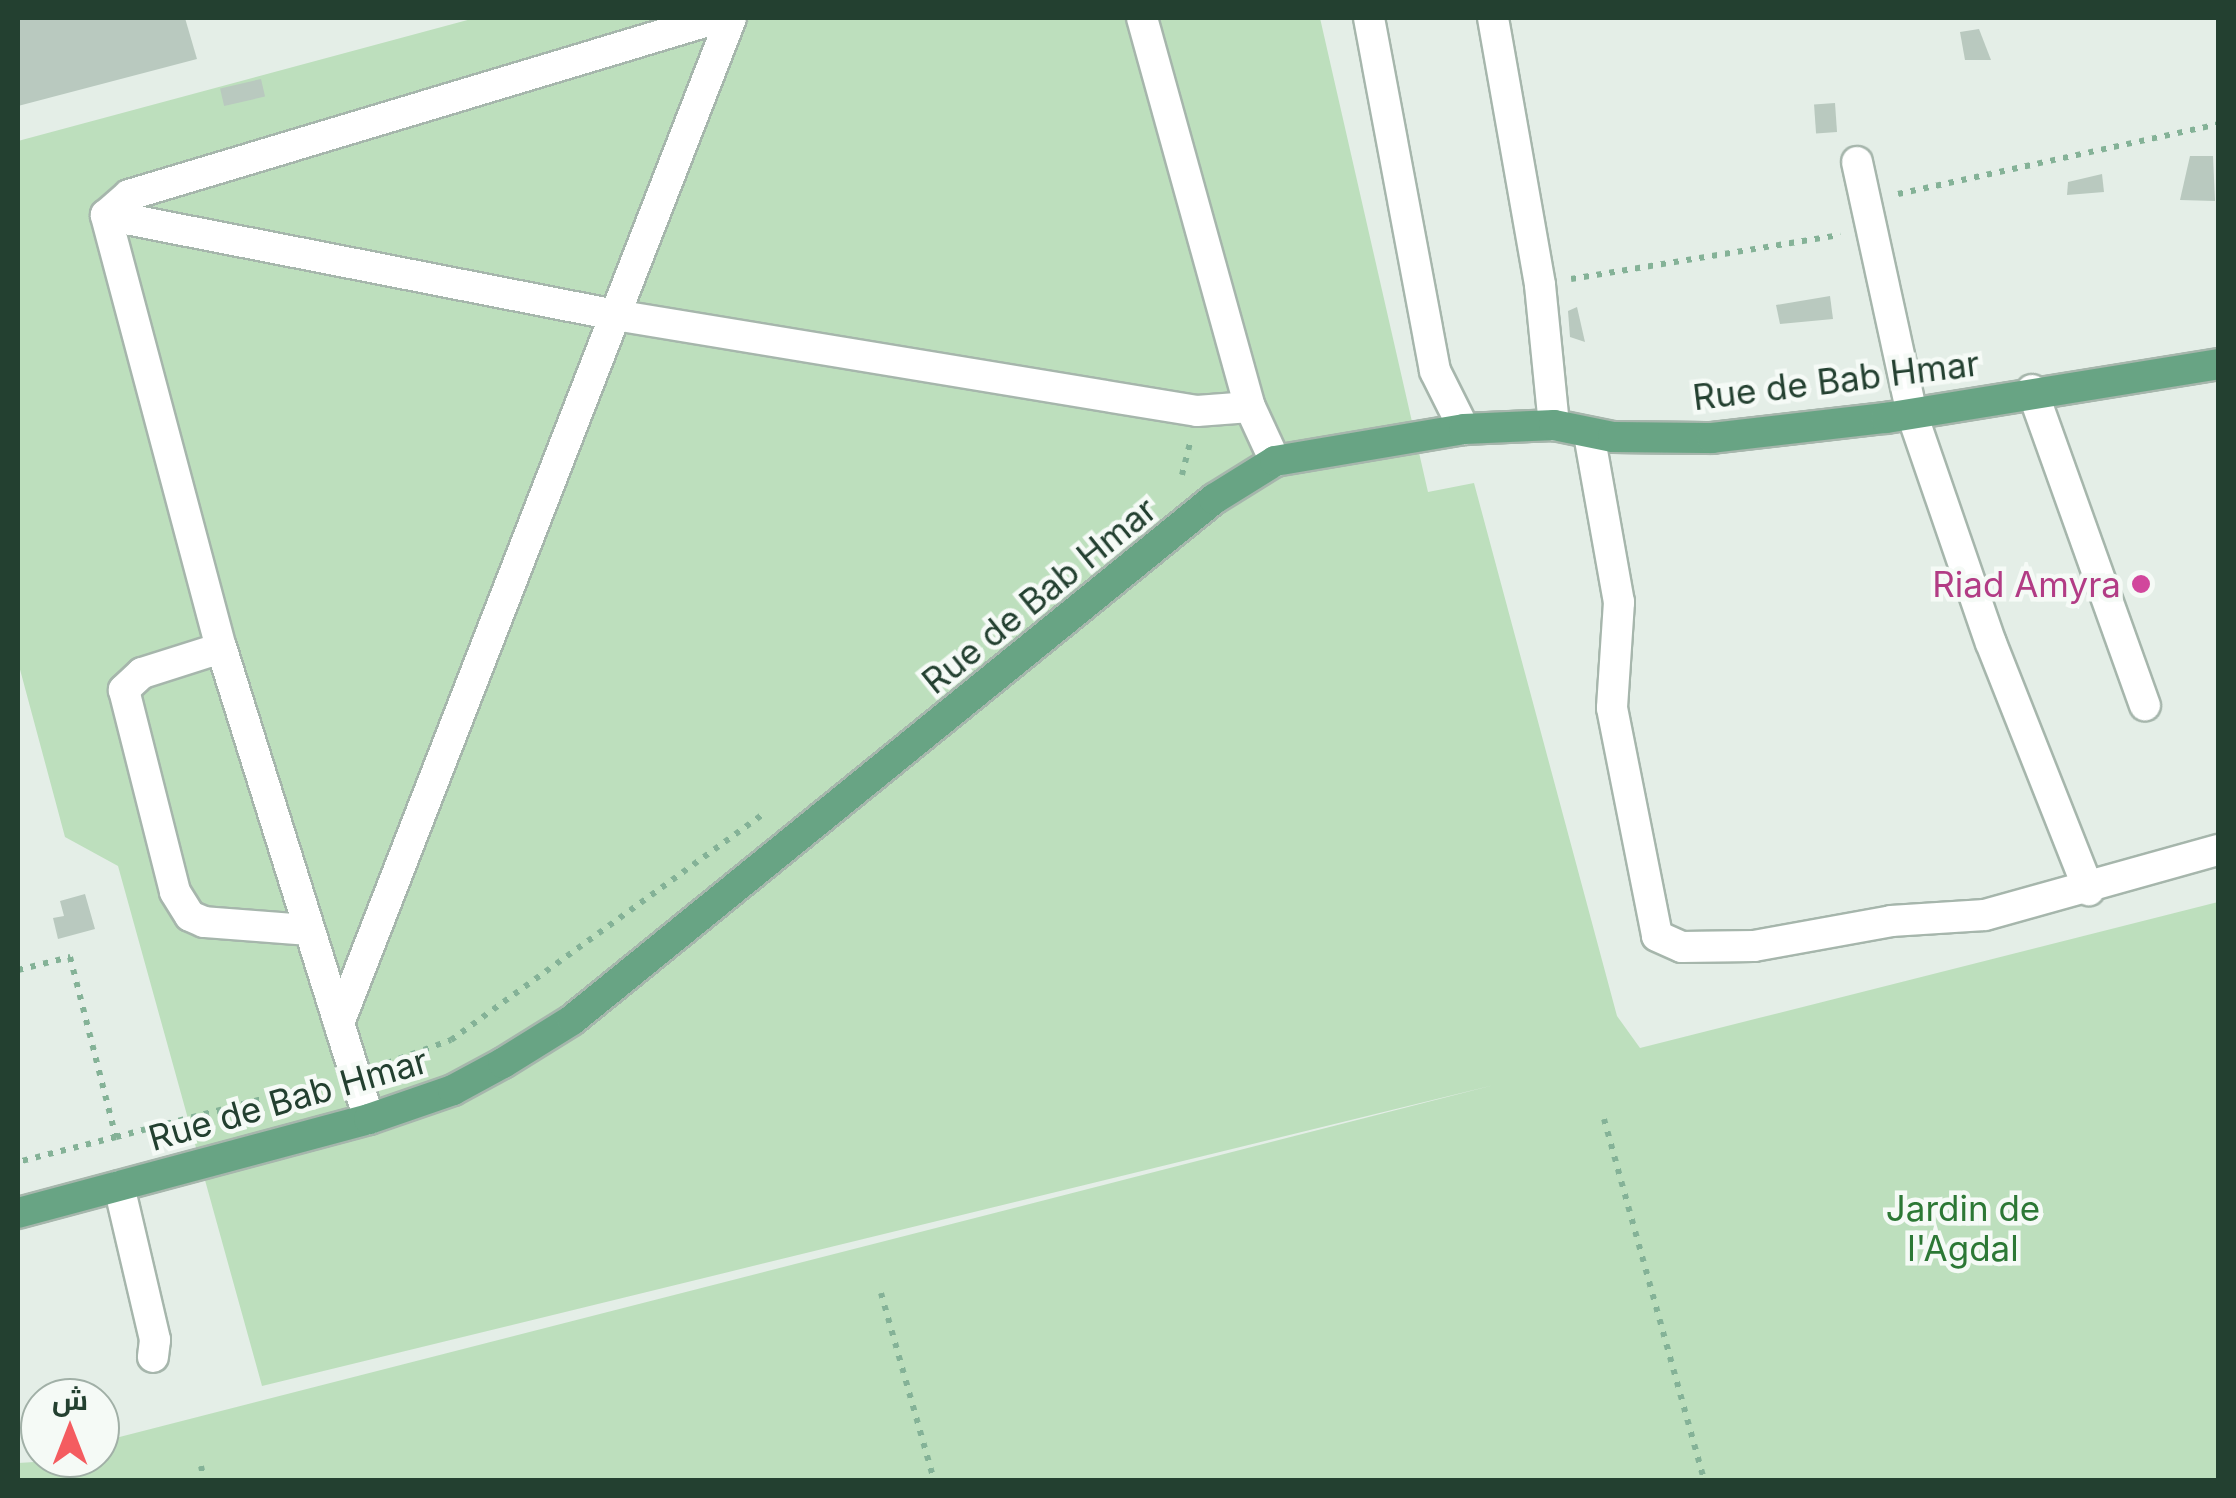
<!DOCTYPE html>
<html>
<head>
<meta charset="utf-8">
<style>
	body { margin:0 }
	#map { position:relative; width:2236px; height:1498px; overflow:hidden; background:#e4eee7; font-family:Inter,Cairo,sans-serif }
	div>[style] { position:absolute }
	.green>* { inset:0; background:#bddfbd }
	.building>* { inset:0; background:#b9c9bf; transform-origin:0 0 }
	.path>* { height:6px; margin-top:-3px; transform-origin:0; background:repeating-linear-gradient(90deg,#84b297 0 5px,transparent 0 13px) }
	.roads { filter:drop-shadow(2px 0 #a6b6ac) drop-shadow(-2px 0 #a6b6ac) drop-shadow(0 2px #a6b6ac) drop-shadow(0 -2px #a6b6ac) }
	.minor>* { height:30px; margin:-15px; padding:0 15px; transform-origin:15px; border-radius:15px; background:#fff }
	.major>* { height:30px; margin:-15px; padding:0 15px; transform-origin:15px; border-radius:15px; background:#68a484 }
	.dots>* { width:28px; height:28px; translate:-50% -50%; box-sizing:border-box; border:5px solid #f5faf6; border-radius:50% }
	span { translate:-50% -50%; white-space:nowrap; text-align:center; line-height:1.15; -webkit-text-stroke:9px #f5faf6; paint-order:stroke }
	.street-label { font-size:35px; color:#234030 }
	.hotel-label { font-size:35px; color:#b23c85 }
	.right { translate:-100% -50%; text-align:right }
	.park-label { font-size:35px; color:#2c7835 }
	.frame { position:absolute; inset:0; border:20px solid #234030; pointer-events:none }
	.north { position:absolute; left:20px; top:1378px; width:100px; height:100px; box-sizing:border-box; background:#f5faf6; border:2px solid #a1b0a7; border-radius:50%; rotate:0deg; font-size:28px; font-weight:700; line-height:40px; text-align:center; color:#234030 }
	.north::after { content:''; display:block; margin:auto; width:35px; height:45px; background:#f45c60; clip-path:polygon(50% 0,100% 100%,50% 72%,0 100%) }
</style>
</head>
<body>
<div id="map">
	<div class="green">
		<i style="clip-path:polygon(475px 18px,1320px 18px,1428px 492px,1474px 483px,1617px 1016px,1640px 1048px,2218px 902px,2218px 1480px,18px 1480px,18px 1463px,100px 1458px,100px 1442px,1494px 1085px,262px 1386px,118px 866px,65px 837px,18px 662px,18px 141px)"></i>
	</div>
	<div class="building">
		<i style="clip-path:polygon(18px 18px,185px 18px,197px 59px,18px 106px)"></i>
		<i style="clip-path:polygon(1979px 29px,1991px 60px,1965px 60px,1960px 32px)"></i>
		<i style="left:261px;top:79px;width:18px;height:42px;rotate:77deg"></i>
		<i style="left:1835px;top:103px;width:29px;height:21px;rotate:86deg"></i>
		<i style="clip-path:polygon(2190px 156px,2213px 156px,2215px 201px,2180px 200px)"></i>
		<i style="clip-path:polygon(2102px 174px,2104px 192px,2067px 195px,2068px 182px)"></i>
		<i style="clip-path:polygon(1830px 296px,1833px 319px,1780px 324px,1776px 305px)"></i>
		<i style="clip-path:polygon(1577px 307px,1585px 342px,1570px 337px,1568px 311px)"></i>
		<i style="clip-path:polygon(85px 894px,95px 929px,58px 939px,53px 918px,64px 916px,60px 901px)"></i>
	</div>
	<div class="path">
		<i style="left:1898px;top:194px;width:328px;rotate:-12.3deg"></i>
		<i style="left:1571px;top:279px;width:273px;rotate:-9.3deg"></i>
		<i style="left:1182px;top:475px;width:32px;rotate:-76deg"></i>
		<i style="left:18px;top:970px;width:54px;rotate:-14deg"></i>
		<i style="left:70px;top:957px;width:186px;rotate:75.7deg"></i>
		<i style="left:116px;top:1137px;width:101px;rotate:165.7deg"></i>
		<i style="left:387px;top:1063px;width:68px;rotate:-19.8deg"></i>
		<i style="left:451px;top:1040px;width:385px;rotate:-35.9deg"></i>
		<i style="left:1604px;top:1119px;width:375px;rotate:74.5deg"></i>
		<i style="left:116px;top:1137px;width:214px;rotate:-14.6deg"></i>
		<i style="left:881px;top:1293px;width:194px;rotate:74.2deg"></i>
		<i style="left:201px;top:1466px;width:14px;rotate:78deg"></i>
	</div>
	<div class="roads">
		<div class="minor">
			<i style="left:1142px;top:18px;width:404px;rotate:74.5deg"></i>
			<i style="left:1250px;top:407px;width:60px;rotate:65.2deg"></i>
			<i style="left:1369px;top:18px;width:359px;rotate:79.4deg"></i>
			<i style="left:1435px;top:371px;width:65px;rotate:63.4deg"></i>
			<i style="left:1493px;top:18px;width:271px;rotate:80deg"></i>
			<i style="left:1540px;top:285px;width:141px;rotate:84.3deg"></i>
			<i style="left:1857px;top:162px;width:258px;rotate:77.7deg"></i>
			<i style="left:1912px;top:414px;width:242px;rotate:71deg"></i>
			<i style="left:1991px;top:643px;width:266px;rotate:68.4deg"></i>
			<i style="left:106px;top:215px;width:519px;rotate:11.11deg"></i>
			<i style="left:615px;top:315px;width:590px;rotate:9.37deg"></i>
			<i style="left:1197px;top:411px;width:53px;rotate:-4.3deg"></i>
			<i style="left:2032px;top:390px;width:335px;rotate:70.3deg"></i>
			<i style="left:1589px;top:434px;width:171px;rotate:79.9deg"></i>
			<i style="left:1619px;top:602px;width:106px;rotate:93.8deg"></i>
			<i style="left:1612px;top:708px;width:232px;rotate:78.8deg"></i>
			<i style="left:1657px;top:936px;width:27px;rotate:24deg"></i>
			<i style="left:1682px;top:947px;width:72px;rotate:-0.8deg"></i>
			<i style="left:1754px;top:946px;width:139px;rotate:-10.3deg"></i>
			<i style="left:1891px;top:921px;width:94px;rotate:-3.7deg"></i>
			<i style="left:1985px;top:915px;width:242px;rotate:-15.6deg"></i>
			<i style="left:221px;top:648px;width:83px;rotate:162.4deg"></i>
			<i style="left:142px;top:673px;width:25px;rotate:137deg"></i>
			<i style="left:124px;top:690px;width:208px;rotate:75.8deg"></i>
			<i style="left:175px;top:892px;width:28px;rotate:58deg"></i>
			<i style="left:190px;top:916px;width:15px;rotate:23deg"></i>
			<i style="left:204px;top:922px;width:104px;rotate:4.4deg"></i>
			<i style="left:339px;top:1023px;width:1079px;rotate:-68.69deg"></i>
			<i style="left:369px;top:1119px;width:494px;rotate:-107.4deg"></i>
			<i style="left:221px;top:648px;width:448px;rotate:-104.9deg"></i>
			<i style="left:106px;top:215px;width:30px;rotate:-41deg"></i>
			<i style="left:129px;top:195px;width:615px;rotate:-16.73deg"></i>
			<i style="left:119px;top:1186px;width:158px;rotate:76.8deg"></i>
			<i style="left:155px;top:1340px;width:17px;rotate:97deg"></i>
		</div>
		<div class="major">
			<i style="left:18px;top:1213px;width:363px;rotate:-15deg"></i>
			<i style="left:369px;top:1119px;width:89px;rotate:-19deg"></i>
			<i style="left:453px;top:1090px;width:57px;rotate:-28.4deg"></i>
			<i style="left:503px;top:1063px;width:81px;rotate:-31.9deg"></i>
			<i style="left:572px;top:1020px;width:827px;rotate:-39.06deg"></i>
			<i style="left:1214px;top:499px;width:72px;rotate:-31.9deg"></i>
			<i style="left:1275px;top:461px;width:192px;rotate:-9.6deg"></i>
			<i style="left:1464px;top:429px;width:90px;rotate:-2.5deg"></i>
			<i style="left:1554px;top:425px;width:60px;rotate:11.5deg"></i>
			<i style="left:1613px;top:437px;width:99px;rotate:0.6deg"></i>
			<i style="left:1712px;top:438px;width:175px;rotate:-6.6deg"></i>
			<i style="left:1886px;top:418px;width:336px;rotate:-9.2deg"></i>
		</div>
	</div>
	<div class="dots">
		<i style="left:2141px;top:584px;background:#d1479c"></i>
	</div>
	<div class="street-label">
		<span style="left:1836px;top:380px;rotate:-7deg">Rue de Bab Hmar</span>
		<span style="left:1039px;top:595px;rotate:-39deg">Rue de Bab Hmar</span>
		<span style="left:288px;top:1099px;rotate:-16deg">Rue de Bab Hmar</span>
	</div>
	<div class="hotel-label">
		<span class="right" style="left:2121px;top:584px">Riad Amyra</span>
	</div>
	<div class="park-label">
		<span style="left:1963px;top:1228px">Jardin de<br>l'Agdal</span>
	</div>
	<div class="frame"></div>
	<div class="north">ش</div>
</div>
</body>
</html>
